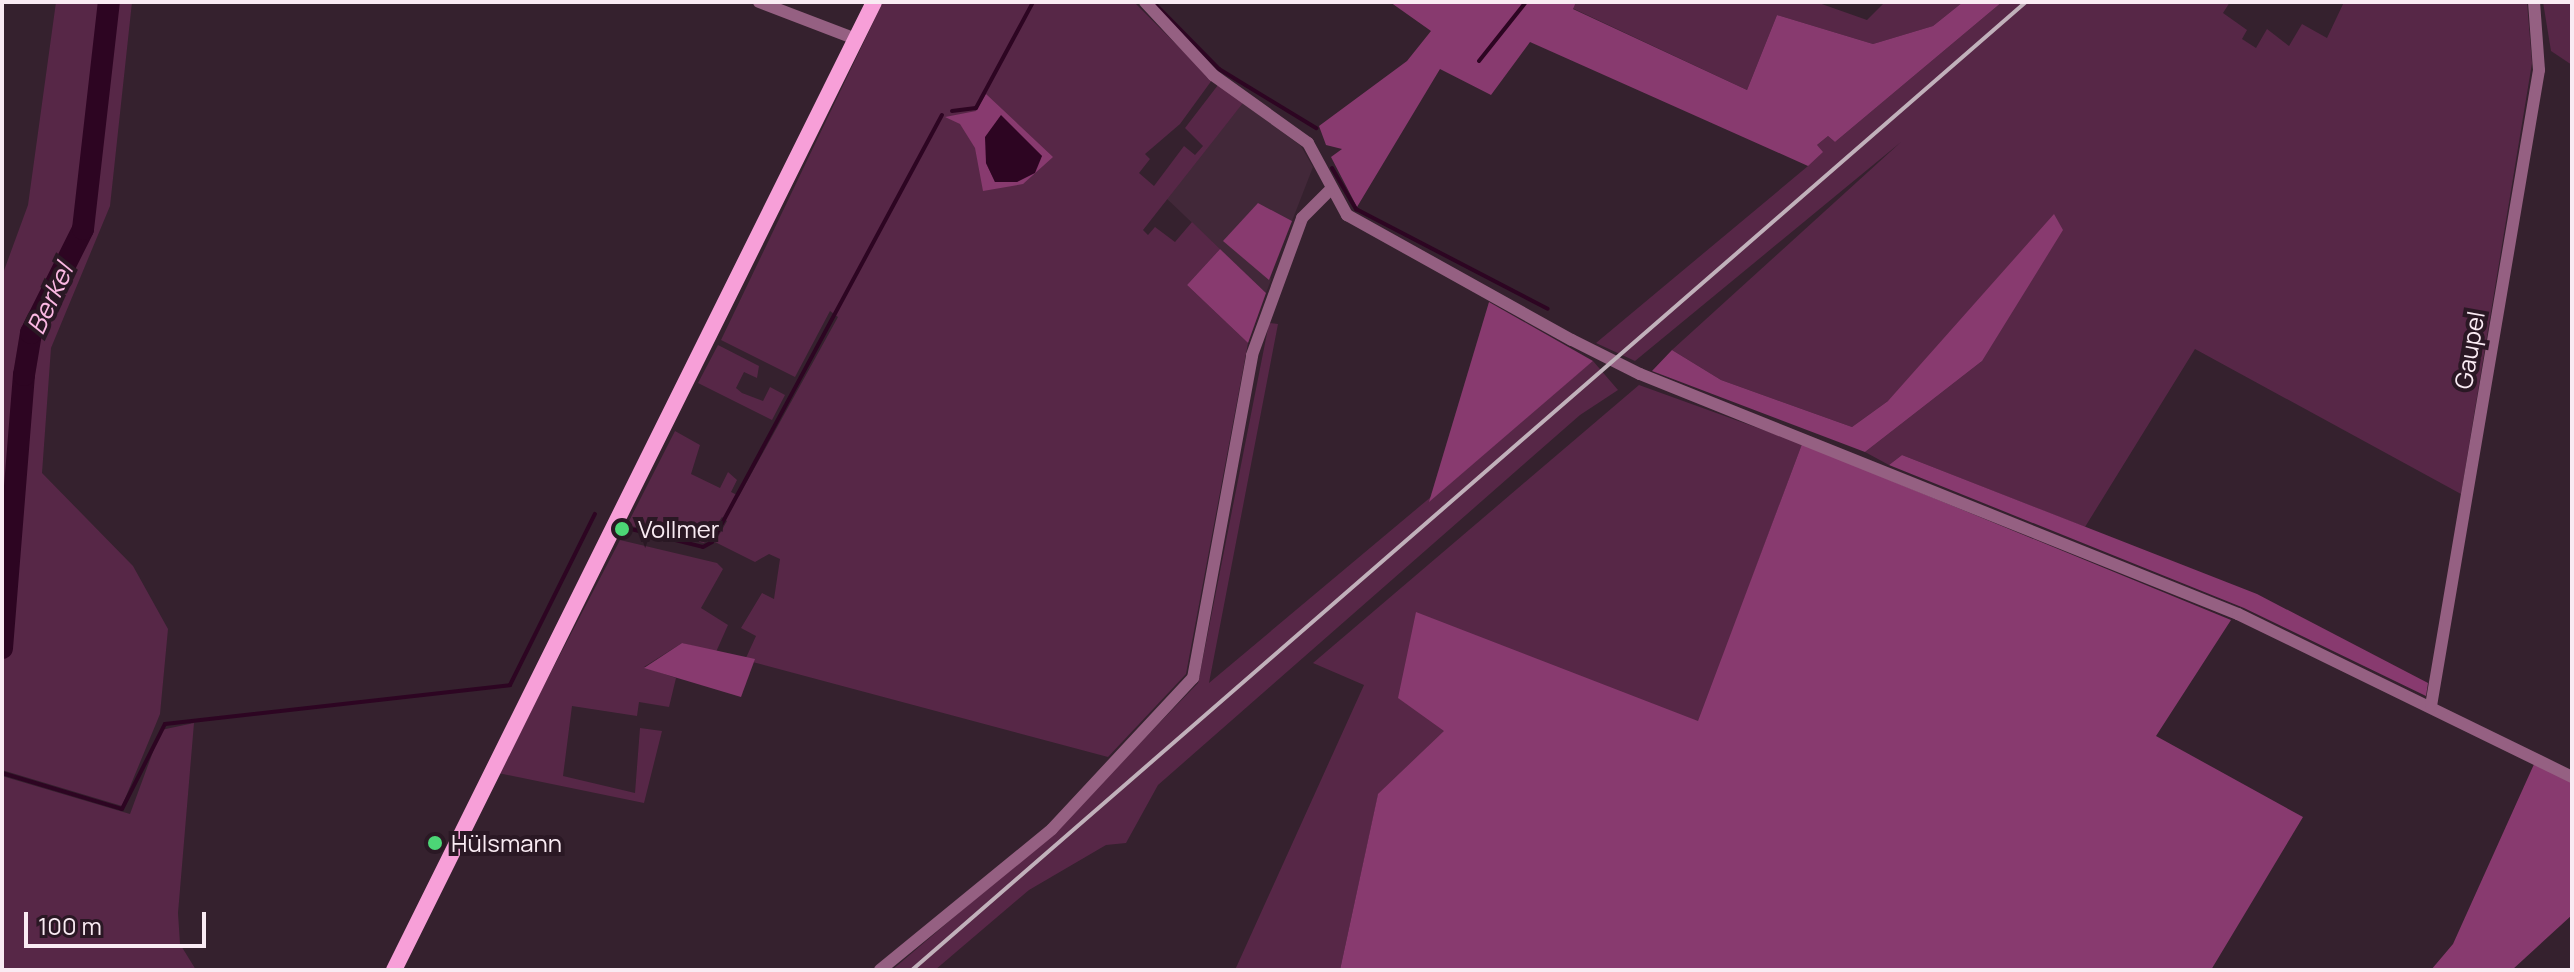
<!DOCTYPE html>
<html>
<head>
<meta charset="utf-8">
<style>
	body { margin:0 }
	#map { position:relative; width:2574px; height:972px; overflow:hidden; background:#35212e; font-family:Manrope,sans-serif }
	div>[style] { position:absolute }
	.built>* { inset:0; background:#422839 }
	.green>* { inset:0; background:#572747 }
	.forest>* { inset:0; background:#883a6f }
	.water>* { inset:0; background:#2d0522 }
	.stream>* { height:4px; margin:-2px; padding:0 2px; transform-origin:2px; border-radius:2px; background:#2d0522 }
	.river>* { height:22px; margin:-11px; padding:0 11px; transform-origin:11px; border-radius:11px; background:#2d0522 }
	.minor>* { height:12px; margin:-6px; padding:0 6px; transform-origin:6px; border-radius:6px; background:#956082 }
	.major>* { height:16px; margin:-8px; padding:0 8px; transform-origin:8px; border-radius:8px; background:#f79fd8 }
	.rail>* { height:4px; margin:-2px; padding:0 2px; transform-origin:2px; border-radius:2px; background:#c1b1bb }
	.dots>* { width:22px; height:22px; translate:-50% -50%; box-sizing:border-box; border:4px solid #2a1824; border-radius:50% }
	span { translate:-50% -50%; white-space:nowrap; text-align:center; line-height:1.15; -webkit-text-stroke:8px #2a1824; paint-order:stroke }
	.street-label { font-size:24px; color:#f9ebf3 }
	.poi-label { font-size:24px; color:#f9ebf3 }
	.left { translate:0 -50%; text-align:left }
	.water-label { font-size:26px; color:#fbb8e2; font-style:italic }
	.frame { position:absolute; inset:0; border:4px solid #f9ebf3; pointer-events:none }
	.scale { position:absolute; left:24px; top:912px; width:182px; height:36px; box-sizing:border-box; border:4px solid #f9ebf3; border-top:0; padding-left:10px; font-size:24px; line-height:28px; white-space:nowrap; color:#f9ebf3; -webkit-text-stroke:6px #2a1824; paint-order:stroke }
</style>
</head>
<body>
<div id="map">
	<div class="built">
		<i style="clip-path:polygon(1243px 103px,1301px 146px,1313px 167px,1292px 221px,1258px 203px,1271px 280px,1266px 293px,1165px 197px)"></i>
	</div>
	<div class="green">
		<i style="clip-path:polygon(56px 2px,105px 2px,80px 229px,28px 332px,5px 540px,2px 640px,2px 276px,28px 205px)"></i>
		<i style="clip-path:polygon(112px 2px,132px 2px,110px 206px,51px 348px,42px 473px,133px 566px,168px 629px,160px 714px,122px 806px,2px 770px,2px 655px,33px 346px,86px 232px)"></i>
		<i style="clip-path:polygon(883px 2px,1134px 2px,1212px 80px,1180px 124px,1145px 154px,1150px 159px,1139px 173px,1154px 186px,1184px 146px,1195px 155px,1203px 146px,1185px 128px,1218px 85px,1243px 103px,1143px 230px,1148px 235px,1155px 227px,1175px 242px,1192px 222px,1220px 249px,1187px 285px,1248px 343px,1186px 674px,1108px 757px,745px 660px,756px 636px,741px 628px,762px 593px,774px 599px,780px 559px,769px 554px,755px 562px,715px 542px,727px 521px,722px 517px,704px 543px,627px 525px,675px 431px,700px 445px,691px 474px,720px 488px,728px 472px,737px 480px,731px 492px,739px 496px,838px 317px,830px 311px,795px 377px,721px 340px)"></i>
		<i style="clip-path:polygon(1576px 2px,1816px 2px,1867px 20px,1885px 2px,1963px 2px,1933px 26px,1873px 44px,1777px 15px,1747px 90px,1572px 8px)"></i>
		<i style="clip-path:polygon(2002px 2px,2230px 2px,2223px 13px,2247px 30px,2242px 39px,2256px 48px,2267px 29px,2289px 46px,2302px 24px,2327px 38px,2344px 2px,2527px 2px,2532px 63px,2461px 494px,2195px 349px,2085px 527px,1902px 455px,1889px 465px,1865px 452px,1982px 361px,1888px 401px,1852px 427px,1721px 380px,1672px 350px,1901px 142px,1635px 361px,1596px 343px,1808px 166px,1816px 146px,1828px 136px,1835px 142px)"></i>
		<i style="clip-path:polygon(2543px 2px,2572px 2px,2572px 65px,2551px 51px)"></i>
		<i style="clip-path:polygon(1269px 323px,1278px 324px,1209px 683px,1593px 361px,1618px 390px,1580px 415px,1158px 785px,1126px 843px,1106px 845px,1029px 890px,935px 970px,892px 970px,1056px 830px,1198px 683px)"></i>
		<i style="clip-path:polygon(718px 345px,759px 366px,757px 378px,744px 372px,736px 388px,742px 393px,763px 401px,770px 387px,785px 395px,772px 420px,698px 383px)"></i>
		<i style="clip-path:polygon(1639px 385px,1802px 444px,1699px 721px,1445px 731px,1378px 795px,1340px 970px,1235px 970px,1364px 685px,1313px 663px)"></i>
		<i style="clip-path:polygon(620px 540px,717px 563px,723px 569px,701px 608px,728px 625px,716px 652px,682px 643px,644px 667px,676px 678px,669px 707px,639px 702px,637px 716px,572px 706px,563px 776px,635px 793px,640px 728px,662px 731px,644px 803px,498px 773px)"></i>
		<i style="clip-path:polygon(194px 723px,178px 913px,180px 944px,196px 970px,2px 970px,2px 776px,130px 814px,161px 730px)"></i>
	</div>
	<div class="forest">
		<i style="clip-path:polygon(1390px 2px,1576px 2px,1573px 9px,1747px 90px,1777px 15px,1873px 44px,1933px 26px,1963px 2px,2002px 2px,1835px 142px,1828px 136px,1817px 145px,1823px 152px,1808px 166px,1530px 42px,1491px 95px,1440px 69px,1357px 207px,1331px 157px,1342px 149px,1326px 145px,1319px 126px,1407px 61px,1431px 31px)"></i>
		<i style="clip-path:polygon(evenodd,986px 94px,1053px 157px,1023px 184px,983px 191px,975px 148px,960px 124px,945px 117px,976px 111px,986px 94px,1001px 116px,1042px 156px,1017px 182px,995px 182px,986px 163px,989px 132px,1001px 116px)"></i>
		<i style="clip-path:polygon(1258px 203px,1292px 221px,1269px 280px,1223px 241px)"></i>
		<i style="clip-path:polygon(2054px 214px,2063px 230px,1982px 361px,1865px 452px,1652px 371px,1672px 350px,1721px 380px,1852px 427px,1888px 401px)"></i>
		<i style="clip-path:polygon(1220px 249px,1266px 293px,1248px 343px,1187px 285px)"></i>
		<i style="clip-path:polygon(1489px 302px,1593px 361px,1429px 502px)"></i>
		<i style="clip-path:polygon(1802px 444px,2231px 620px,2156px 736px,2303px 817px,2211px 970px,1340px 970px,1378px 794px,1444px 731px,1398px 698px,1416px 612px,1698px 721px)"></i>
		<i style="clip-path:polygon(1902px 455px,2257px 594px,2428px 683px,2426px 696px,2244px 608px,1889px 465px)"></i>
		<i style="clip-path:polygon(682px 643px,755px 659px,741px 697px,644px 668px)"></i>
		<i style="clip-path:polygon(2535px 762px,2572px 782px,2572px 915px,2512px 970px,2431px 970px,2453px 944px)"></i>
	</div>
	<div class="water">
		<i style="clip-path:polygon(1001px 115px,1042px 156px,1035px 173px,1017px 182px,995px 182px,986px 163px,985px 137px)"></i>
	</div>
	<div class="stream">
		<i style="left:1153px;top:2px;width:94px;rotate:45.4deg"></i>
		<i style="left:1219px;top:69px;width:114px;rotate:31.3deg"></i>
		<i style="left:1479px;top:61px;width:75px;rotate:-51.5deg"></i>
		<i style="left:952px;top:111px;width:24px;rotate:-7deg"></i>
		<i style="left:976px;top:108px;width:120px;rotate:-61.7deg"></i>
		<i style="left:1332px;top:168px;width:48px;rotate:59.7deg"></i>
		<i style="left:1356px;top:209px;width:216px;rotate:27.5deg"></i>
		<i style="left:627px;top:528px;width:78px;rotate:14deg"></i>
		<i style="left:703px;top:547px;width:10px;rotate:-29deg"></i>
		<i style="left:712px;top:542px;width:485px;rotate:-61.7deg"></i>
		<i style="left:2px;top:773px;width:125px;rotate:16.7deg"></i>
		<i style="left:122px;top:809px;width:95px;rotate:-63.2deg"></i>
		<i style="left:165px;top:724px;width:347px;rotate:-6.4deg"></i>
		<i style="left:510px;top:685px;width:191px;rotate:-63.6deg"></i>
	</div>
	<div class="river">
		<i style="left:2px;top:648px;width:274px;rotate:-85.4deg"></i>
		<i style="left:24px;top:375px;width:43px;rotate:-80.5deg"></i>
		<i style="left:31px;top:333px;width:116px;rotate:-63.4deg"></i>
		<i style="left:83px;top:229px;width:228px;rotate:-83.5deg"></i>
	</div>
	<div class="minor">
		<i style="left:759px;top:2px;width:104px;rotate:20.9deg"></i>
		<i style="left:1145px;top:2px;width:100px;rotate:47deg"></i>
		<i style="left:1213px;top:75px;width:117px;rotate:35.6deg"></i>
		<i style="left:1308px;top:143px;width:82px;rotate:61.6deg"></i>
		<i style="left:1347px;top:215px;width:257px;rotate:29.1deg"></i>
		<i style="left:1572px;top:340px;width:76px;rotate:26.6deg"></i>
		<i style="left:1640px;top:374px;width:644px;rotate:21.87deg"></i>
		<i style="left:2238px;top:614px;width:372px;rotate:26deg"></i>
		<i style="left:2431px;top:706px;width:645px;rotate:-80.36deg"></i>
		<i style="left:2539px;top:70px;width:68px;rotate:-94.2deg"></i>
		<i style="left:880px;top:970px;width:222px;rotate:-39.3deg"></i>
		<i style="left:1052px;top:829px;width:207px;rotate:-47deg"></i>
		<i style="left:1193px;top:678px;width:328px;rotate:-79.6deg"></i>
		<i style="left:1252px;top:355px;width:146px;rotate:-69.9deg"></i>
		<i style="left:1302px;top:218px;width:38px;rotate:-45deg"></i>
	</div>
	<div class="major">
		<i style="left:394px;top:970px;width:1080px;rotate:-63.62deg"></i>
	</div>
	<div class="rail">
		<i style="left:912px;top:970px;width:1476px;rotate:-40.99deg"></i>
	</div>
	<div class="dots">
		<i style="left:622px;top:529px;background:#4cd676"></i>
		<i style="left:435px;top:843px;background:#4cd676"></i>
	</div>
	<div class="street-label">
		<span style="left:2469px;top:350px;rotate:-80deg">Gaupel</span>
	</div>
	<div class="poi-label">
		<span class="left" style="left:638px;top:529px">Vollmer</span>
		<span class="left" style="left:451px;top:843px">Hülsmann</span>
	</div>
	<div class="water-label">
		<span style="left:50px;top:299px;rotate:-65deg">Berkel</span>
	</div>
	<div class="frame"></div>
	<div class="scale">100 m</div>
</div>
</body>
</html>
